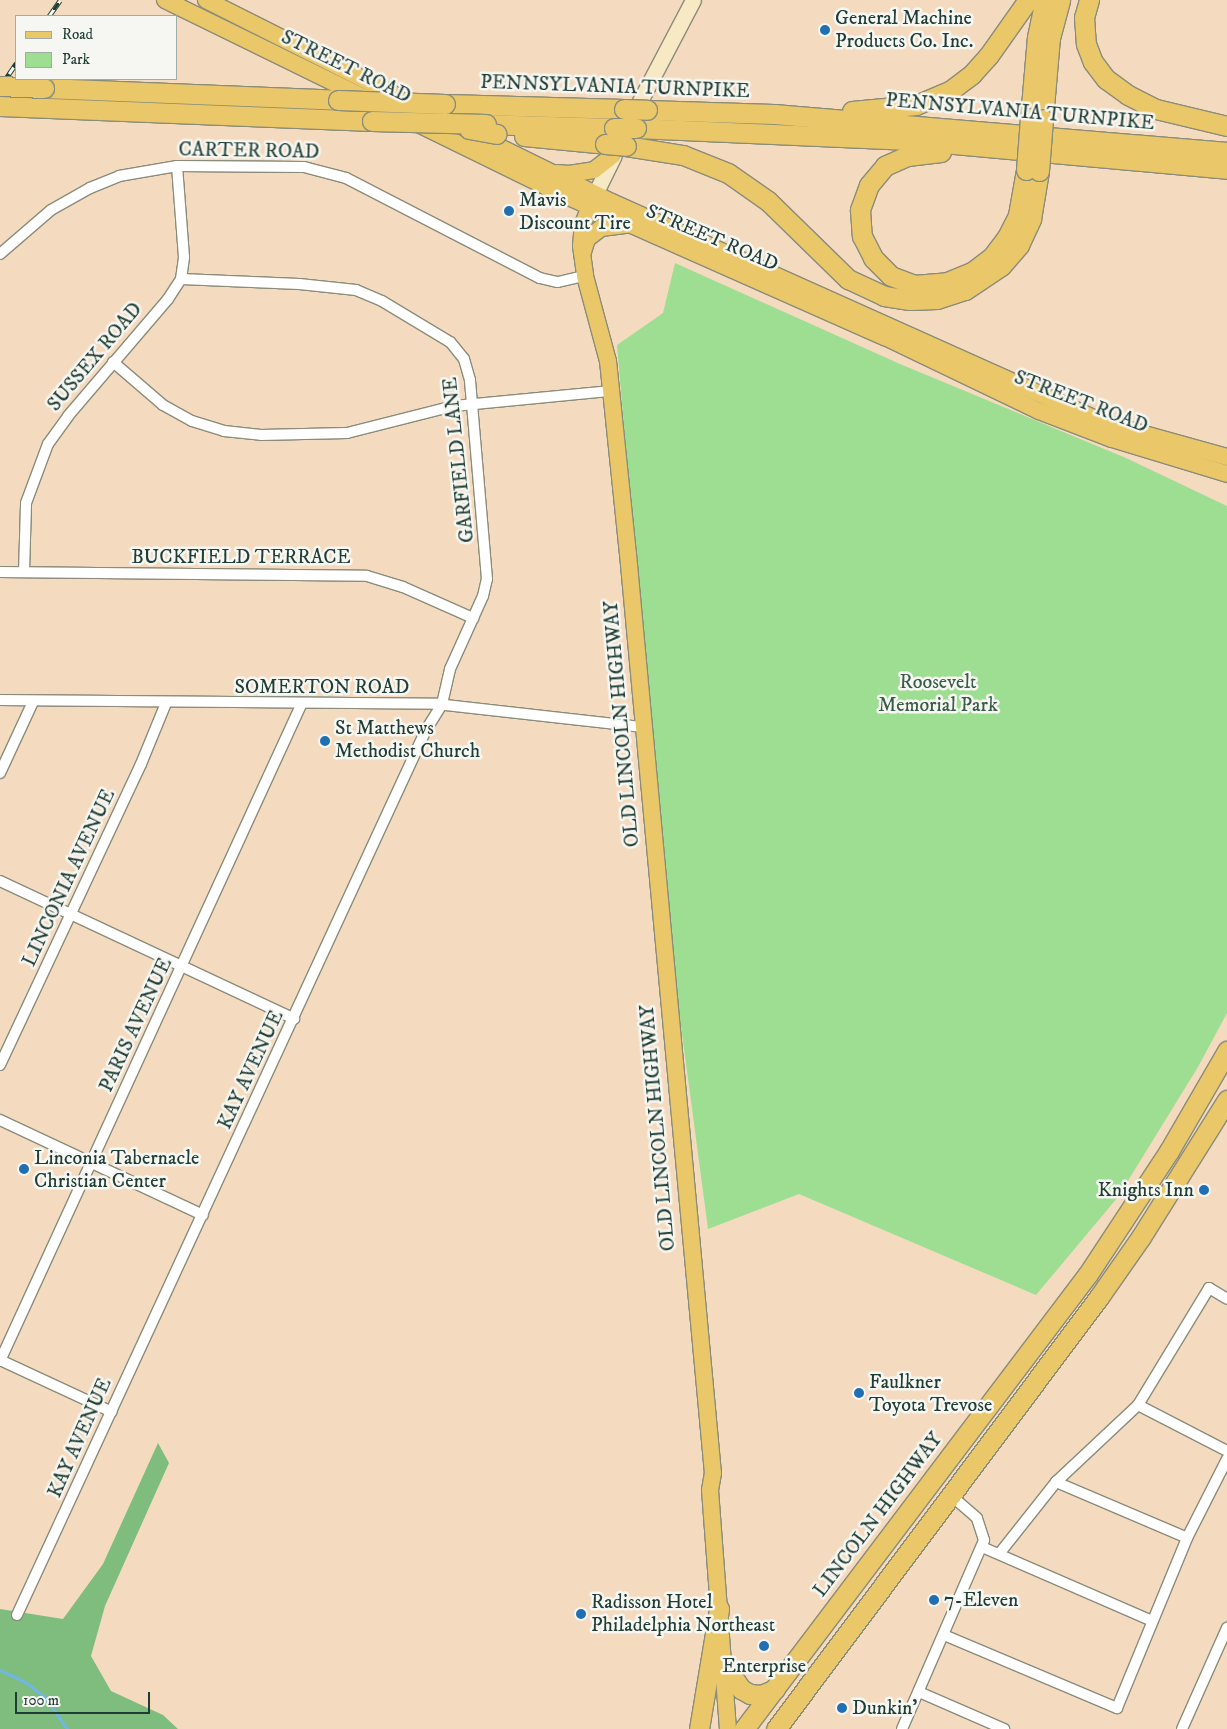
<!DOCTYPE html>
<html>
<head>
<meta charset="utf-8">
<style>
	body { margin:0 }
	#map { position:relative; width:1227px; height:1729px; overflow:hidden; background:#f4dbbf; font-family:"IM FELL DW Pica",serif }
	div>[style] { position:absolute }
	.green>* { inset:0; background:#9ede93 }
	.forest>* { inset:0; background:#7ebd7d }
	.stream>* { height:2.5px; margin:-1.25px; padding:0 1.25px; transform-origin:1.25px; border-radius:1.25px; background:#70b7e7 }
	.roads { filter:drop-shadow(1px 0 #8a8c7a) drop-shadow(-1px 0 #8a8c7a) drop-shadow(0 1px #8a8c7a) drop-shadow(0 -1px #8a8c7a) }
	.street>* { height:10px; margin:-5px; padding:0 5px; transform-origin:5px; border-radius:5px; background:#fff }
	.secondary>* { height:15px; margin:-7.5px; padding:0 7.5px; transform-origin:7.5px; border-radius:7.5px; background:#f7e9c3 }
	.primary>* { height:16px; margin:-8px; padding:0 8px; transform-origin:8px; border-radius:8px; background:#eac769 }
	.highway>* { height:19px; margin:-9.5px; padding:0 9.5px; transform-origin:9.5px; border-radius:9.5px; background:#eac769 }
	.rail>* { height:4.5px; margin-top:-2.25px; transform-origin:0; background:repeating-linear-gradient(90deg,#f6f6f2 0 8px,#1f3d34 0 16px); box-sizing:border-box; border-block:1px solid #1f3d34 }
	.bridges { filter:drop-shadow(1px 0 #8a8c7a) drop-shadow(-1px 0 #8a8c7a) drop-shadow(0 1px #8a8c7a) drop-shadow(0 -1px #8a8c7a) }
	.highway-bridge>* { height:19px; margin:-9.5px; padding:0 9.5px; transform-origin:9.5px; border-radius:9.5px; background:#eac769 }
	.dots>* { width:14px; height:14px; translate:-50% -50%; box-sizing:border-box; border:2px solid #f6f6f2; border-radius:50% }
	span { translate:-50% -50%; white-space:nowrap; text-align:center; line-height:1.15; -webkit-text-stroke:5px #f6f6f2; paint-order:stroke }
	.poi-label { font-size:20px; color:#1f3d34 }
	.left { translate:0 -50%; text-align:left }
	.right { translate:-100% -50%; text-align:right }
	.street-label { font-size:20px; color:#1f3d34 }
	.park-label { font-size:20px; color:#385d47 }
	.legend { position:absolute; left:15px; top:15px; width:162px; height:65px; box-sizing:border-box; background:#f6f6f2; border:1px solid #a0aca6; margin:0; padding:6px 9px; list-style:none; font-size:15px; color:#1f3d34 }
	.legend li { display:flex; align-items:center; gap:10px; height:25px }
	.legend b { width:25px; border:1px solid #a0aca6 }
	.scale { position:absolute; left:15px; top:1692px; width:135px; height:22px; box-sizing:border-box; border:2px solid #1f3d34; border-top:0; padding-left:6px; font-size:15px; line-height:18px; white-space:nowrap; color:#1f3d34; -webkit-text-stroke:4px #f6f6f2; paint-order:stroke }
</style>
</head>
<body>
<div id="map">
	<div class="green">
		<i style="clip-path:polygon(675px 263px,900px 364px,1126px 458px,1227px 506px,1227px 1013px,1198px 1067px,1118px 1197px,1036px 1295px,799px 1194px,708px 1229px,664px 898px,617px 345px,663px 313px)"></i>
	</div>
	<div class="forest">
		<i style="clip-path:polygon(158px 1443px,169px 1463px,105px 1606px,91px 1656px,111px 1691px,163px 1715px,178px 1729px,0 1729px,0 1609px,63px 1619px,103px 1564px)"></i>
	</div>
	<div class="stream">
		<i style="left:0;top:1670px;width:26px;rotate:25deg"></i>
		<i style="left:24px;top:1681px;width:26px;rotate:37deg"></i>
		<i style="left:45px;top:1697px;width:39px;rotate:55deg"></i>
	</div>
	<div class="roads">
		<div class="street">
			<i style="left:0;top:254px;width:67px;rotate:-40.8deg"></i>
			<i style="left:51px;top:210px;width:45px;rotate:-29.4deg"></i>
			<i style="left:90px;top:188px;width:31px;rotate:-22deg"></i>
			<i style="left:119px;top:176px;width:59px;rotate:-9.8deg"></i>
			<i style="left:177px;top:166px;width:127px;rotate:0.5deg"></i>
			<i style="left:304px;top:167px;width:43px;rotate:14.7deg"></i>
			<i style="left:346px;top:178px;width:218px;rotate:27.3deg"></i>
			<i style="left:540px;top:278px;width:18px;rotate:13deg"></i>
			<i style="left:558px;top:282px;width:28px;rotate:-13deg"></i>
			<i style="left:113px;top:362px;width:66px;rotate:40.7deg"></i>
			<i style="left:163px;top:405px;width:33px;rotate:29deg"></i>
			<i style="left:192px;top:421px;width:34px;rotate:17deg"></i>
			<i style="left:224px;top:431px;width:37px;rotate:6deg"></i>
			<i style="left:261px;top:435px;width:86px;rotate:-1.3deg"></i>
			<i style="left:347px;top:433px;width:110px;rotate:-14.2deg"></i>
			<i style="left:454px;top:406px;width:158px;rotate:-5.5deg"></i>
			<i style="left:0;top:572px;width:367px;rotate:0.6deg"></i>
			<i style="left:367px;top:576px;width:38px;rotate:17deg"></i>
			<i style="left:403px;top:587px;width:77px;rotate:23.9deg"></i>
			<i style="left:24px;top:572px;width:69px;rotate:-88.3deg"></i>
			<i style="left:26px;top:503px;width:63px;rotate:-69.6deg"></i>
			<i style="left:48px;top:444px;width:34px;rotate:-54deg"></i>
			<i style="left:68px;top:416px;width:154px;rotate:-49.5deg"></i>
			<i style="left:168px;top:299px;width:24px;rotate:-57deg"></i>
			<i style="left:181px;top:279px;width:22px;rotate:-82deg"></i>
			<i style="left:184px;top:257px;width:91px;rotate:-94.4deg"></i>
			<i style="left:0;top:700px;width:437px;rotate:0.5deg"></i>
			<i style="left:437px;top:704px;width:207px;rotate:6.4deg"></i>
			<i style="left:0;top:773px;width:78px;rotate:-65.1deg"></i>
			<i style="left:0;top:881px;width:325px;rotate:25.1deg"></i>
			<i style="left:0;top:1065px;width:332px;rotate:-64.9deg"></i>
			<i style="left:141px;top:764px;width:66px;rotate:-67.7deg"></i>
			<i style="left:0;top:1120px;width:224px;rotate:25.1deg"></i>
			<i style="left:0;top:1360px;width:123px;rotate:24.9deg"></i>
			<i style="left:0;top:1361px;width:724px;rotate:-65.35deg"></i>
			<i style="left:1138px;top:1405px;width:137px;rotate:-58.7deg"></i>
			<i style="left:1209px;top:1288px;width:21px;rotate:31deg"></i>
			<i style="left:1056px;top:1482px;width:142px;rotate:23.1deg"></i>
			<i style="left:982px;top:1547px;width:185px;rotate:23.5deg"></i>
			<i style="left:999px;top:1554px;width:92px;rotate:-51.6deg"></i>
			<i style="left:1056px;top:1482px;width:112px;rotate:-43.2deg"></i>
			<i style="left:1138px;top:1405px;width:100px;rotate:27.3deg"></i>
			<i style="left:17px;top:1615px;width:975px;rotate:-65.2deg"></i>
			<i style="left:426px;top:730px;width:31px;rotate:-58deg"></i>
			<i style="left:442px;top:704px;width:36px;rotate:-77deg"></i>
			<i style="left:450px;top:669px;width:80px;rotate:-65.7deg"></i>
			<i style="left:483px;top:596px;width:17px;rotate:-77deg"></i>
			<i style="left:487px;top:579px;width:200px;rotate:-94.9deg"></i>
			<i style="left:470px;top:380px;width:22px;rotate:-106deg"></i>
			<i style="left:464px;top:359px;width:22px;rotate:-129deg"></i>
			<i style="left:450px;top:342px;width:79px;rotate:-148.9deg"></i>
			<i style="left:382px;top:301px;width:28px;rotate:-157deg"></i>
			<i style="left:356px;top:290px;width:57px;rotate:-174deg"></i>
			<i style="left:299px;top:284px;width:118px;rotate:-177.6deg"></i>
			<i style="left:944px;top:1635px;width:188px;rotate:22.9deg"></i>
			<i style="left:1117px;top:1708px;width:184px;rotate:-67.6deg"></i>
			<i style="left:1187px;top:1538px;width:89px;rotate:-63.1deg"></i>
			<i style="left:919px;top:1692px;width:93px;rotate:23.5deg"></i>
			<i style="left:902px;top:1729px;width:206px;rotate:-66.5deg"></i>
			<i style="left:984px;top:1540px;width:23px;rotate:-108deg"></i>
			<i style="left:977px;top:1518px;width:37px;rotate:-139deg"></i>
			<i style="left:1182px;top:1729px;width:111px;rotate:-66deg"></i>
		</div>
		<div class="secondary">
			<i style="left:631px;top:118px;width:133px;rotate:-62.3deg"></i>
			<i style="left:595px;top:194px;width:43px;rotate:-64deg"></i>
		</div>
		<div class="primary">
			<i style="left:165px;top:0;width:427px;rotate:26.1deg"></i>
			<i style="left:548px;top:188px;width:368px;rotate:23.9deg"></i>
			<i style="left:885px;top:337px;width:171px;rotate:25.7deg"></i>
			<i style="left:1039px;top:411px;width:78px;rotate:21deg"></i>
			<i style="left:1112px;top:439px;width:120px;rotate:16.9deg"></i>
			<i style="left:206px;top:0;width:227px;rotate:26.7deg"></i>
			<i style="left:471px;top:133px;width:157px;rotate:26.1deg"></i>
			<i style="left:612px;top:202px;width:540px;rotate:24.15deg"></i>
			<i style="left:1105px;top:423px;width:127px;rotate:15.6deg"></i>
			<i style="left:557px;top:173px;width:12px;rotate:5deg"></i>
			<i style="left:569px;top:174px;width:25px;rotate:-9deg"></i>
			<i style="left:594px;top:170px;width:24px;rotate:-38deg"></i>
			<i style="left:595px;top:194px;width:31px;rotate:112deg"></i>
			<i style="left:583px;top:223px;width:23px;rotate:95deg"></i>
			<i style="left:581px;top:246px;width:30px;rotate:82deg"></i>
			<i style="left:585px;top:276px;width:88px;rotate:74.9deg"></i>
			<i style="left:608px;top:361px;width:194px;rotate:84.1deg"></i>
			<i style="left:628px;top:554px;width:923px;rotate:84.72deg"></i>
			<i style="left:713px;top:1473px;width:17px;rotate:100deg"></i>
			<i style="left:710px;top:1490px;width:240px;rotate:85.7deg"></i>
			<i style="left:583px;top:252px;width:14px;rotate:-73deg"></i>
			<i style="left:587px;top:239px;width:18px;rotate:-38deg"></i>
			<i style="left:601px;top:228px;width:26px;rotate:-7deg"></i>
		</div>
		<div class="highway">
			<i style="left:1089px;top:0;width:18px;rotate:106deg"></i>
			<i style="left:1084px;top:17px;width:27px;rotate:86deg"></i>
			<i style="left:1086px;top:44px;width:19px;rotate:69deg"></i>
			<i style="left:1093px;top:62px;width:21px;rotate:53deg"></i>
			<i style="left:1106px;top:79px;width:27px;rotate:36deg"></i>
			<i style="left:1128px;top:95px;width:31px;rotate:27deg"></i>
			<i style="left:1156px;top:109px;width:73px;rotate:13.5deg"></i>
			<i style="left:44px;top:88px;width:294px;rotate:2.3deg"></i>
			<i style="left:445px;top:104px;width:179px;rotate:1.6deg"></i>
			<i style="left:0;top:106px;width:372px;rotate:2.3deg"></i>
			<i style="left:647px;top:110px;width:127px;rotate:1.8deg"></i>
			<i style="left:774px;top:114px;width:455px;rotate:4.8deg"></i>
			<i style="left:852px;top:111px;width:64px;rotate:-5.4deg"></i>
			<i style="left:916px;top:105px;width:38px;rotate:-23deg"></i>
			<i style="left:951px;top:90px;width:26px;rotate:-37deg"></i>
			<i style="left:972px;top:74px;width:25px;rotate:-48deg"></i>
			<i style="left:989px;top:55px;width:67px;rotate:-54.7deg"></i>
			<i style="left:1030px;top:118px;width:81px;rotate:-85.1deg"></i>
			<i style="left:1037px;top:37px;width:38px;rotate:-78deg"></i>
			<i style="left:1043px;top:119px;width:81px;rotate:-85.1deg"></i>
			<i style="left:1050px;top:38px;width:39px;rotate:-75deg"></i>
			<i style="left:486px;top:124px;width:128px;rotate:1.8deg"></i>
			<i style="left:636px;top:128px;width:274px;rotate:2.5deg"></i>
			<i style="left:910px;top:140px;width:318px;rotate:5.2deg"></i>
			<i style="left:524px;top:136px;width:81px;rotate:5.6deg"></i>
			<i style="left:626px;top:146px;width:58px;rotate:9deg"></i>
			<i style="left:683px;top:155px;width:48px;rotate:21.8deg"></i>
			<i style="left:728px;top:173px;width:49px;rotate:35deg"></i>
			<i style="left:768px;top:201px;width:112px;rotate:44.3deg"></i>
			<i style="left:848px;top:279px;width:40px;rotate:25deg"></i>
			<i style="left:884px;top:296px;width:26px;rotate:9deg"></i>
			<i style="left:910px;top:300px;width:27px;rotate:-2deg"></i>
			<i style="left:937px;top:299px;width:29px;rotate:-18deg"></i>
			<i style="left:965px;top:290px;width:43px;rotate:-33.7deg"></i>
			<i style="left:1001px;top:266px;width:28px;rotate:-49deg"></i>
			<i style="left:1019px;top:245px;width:29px;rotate:-65deg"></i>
			<i style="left:1031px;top:219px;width:49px;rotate:-80.5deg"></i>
			<i style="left:941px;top:152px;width:34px;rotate:173deg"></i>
			<i style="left:907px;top:156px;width:24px;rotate:156deg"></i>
			<i style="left:885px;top:166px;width:25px;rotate:130deg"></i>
			<i style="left:869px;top:185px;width:27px;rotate:110deg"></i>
			<i style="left:860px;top:210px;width:26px;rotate:86deg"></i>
			<i style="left:862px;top:236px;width:25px;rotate:63deg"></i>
			<i style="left:873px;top:258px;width:25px;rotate:45deg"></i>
			<i style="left:891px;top:276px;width:25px;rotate:21deg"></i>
			<i style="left:914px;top:285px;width:33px;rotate:-5deg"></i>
			<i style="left:947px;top:282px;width:27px;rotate:-22deg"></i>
			<i style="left:972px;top:272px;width:25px;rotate:-37deg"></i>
			<i style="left:992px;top:257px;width:25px;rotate:-53deg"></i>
			<i style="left:1007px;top:237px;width:25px;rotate:-63deg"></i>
			<i style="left:1018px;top:215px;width:46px;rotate:-79.9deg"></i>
			<i style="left:735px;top:1680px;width:11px;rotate:56deg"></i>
			<i style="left:741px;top:1689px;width:10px;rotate:29deg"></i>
			<i style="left:750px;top:1694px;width:11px;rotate:5deg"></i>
			<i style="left:761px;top:1695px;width:15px;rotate:-23deg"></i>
			<i style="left:699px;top:1729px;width:122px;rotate:-80.5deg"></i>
			<i style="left:744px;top:1729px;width:570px;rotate:-52.91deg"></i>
			<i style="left:1088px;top:1274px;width:147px;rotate:-56.6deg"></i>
			<i style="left:1169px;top:1151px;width:116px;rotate:-59.9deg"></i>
			<i style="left:776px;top:1729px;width:539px;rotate:-53.22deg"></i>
			<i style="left:1099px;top:1297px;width:73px;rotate:-55deg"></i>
			<i style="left:1141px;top:1237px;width:162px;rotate:-57.9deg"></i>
		</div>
	</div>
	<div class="rail">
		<i style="left:49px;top:16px;width:19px;rotate:-55deg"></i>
		<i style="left:0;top:87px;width:29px;rotate:-56deg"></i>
	</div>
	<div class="bridges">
		<div class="highway-bridge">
			<i style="left:0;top:86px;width:44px;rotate:2.6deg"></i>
			<i style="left:338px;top:100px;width:107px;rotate:2.1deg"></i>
			<i style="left:624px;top:109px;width:23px;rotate:2deg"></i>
			<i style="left:372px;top:121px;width:114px;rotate:1.5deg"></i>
			<i style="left:614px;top:128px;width:22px"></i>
			<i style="left:469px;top:129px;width:28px;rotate:10deg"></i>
			<i style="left:605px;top:144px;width:21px;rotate:5deg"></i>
			<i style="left:1026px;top:170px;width:52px;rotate:-85.6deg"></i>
			<i style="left:1039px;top:171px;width:52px;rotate:-85.6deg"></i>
		</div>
	</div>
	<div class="dots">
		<i style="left:825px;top:30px;background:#1f6fb2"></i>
		<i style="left:509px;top:211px;background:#1f6fb2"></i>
		<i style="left:325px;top:741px;background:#1f6fb2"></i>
		<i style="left:24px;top:1169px;background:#1f6fb2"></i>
		<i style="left:1204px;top:1190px;background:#1f6fb2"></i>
		<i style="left:859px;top:1393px;background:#1f6fb2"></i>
		<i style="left:934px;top:1600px;background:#1f6fb2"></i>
		<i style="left:581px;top:1614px;background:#1f6fb2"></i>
		<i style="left:764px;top:1646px;background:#1f6fb2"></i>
		<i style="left:842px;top:1708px;background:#1f6fb2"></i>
	</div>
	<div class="poi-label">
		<span class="left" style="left:835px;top:30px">General Machine<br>Products Co. Inc.</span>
		<span class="left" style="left:519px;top:212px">Mavis<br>Discount Tire</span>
		<span class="left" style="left:335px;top:740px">St Matthews<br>Methodist Church</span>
		<span class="left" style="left:34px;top:1170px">Linconia Tabernacle<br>Christian Center</span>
		<span class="right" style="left:1194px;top:1190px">Knights Inn</span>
		<span class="left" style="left:869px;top:1394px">Faulkner<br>Toyota Trevose</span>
		<span class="left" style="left:944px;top:1600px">7-Eleven</span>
		<span class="left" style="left:591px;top:1614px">Radisson Hotel<br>Philadelphia Northeast</span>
		<span style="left:764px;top:1666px">Enterprise</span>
		<span class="left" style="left:852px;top:1708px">Dunkin'</span>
	</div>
	<div class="street-label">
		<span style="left:346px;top:67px;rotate:26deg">STREET ROAD</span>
		<span style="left:615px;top:87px;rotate:2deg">PENNSYLVANIA TURNPIKE</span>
		<span style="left:1020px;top:112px;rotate:5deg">PENNSYLVANIA TURNPIKE</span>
		<span style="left:249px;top:151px;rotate:1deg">CARTER ROAD</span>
		<span style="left:712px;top:238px;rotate:23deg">STREET ROAD</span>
		<span style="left:95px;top:357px;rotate:-50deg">SUSSEX ROAD</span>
		<span style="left:1081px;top:402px;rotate:21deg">STREET ROAD</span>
		<span style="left:459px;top:460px;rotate:-96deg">GARFIELD LANE</span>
		<span style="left:241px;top:557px">BUCKFIELD TERRACE</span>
		<span style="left:322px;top:687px">SOMERTON ROAD</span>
		<span style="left:622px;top:724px;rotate:-95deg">OLD LINCOLN HIGHWAY</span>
		<span style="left:69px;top:878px;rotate:-65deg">LINCONIA AVENUE</span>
		<span style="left:136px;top:1025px;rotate:-65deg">PARIS AVENUE</span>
		<span style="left:251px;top:1070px;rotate:-65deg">KAY AVENUE</span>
		<span style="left:658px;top:1128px;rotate:-95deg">OLD LINCOLN HIGHWAY</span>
		<span style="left:80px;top:1438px;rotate:-66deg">KAY AVENUE</span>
		<span style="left:878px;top:1515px;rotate:-53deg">LINCOLN HIGHWAY</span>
	</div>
	<div class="park-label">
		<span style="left:938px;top:694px">Roosevelt<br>Memorial Park</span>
	</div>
	<ul class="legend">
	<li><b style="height:6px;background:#eac769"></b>Road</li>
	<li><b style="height:14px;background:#9ede93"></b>Park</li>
	</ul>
	<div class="scale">100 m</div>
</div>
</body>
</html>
